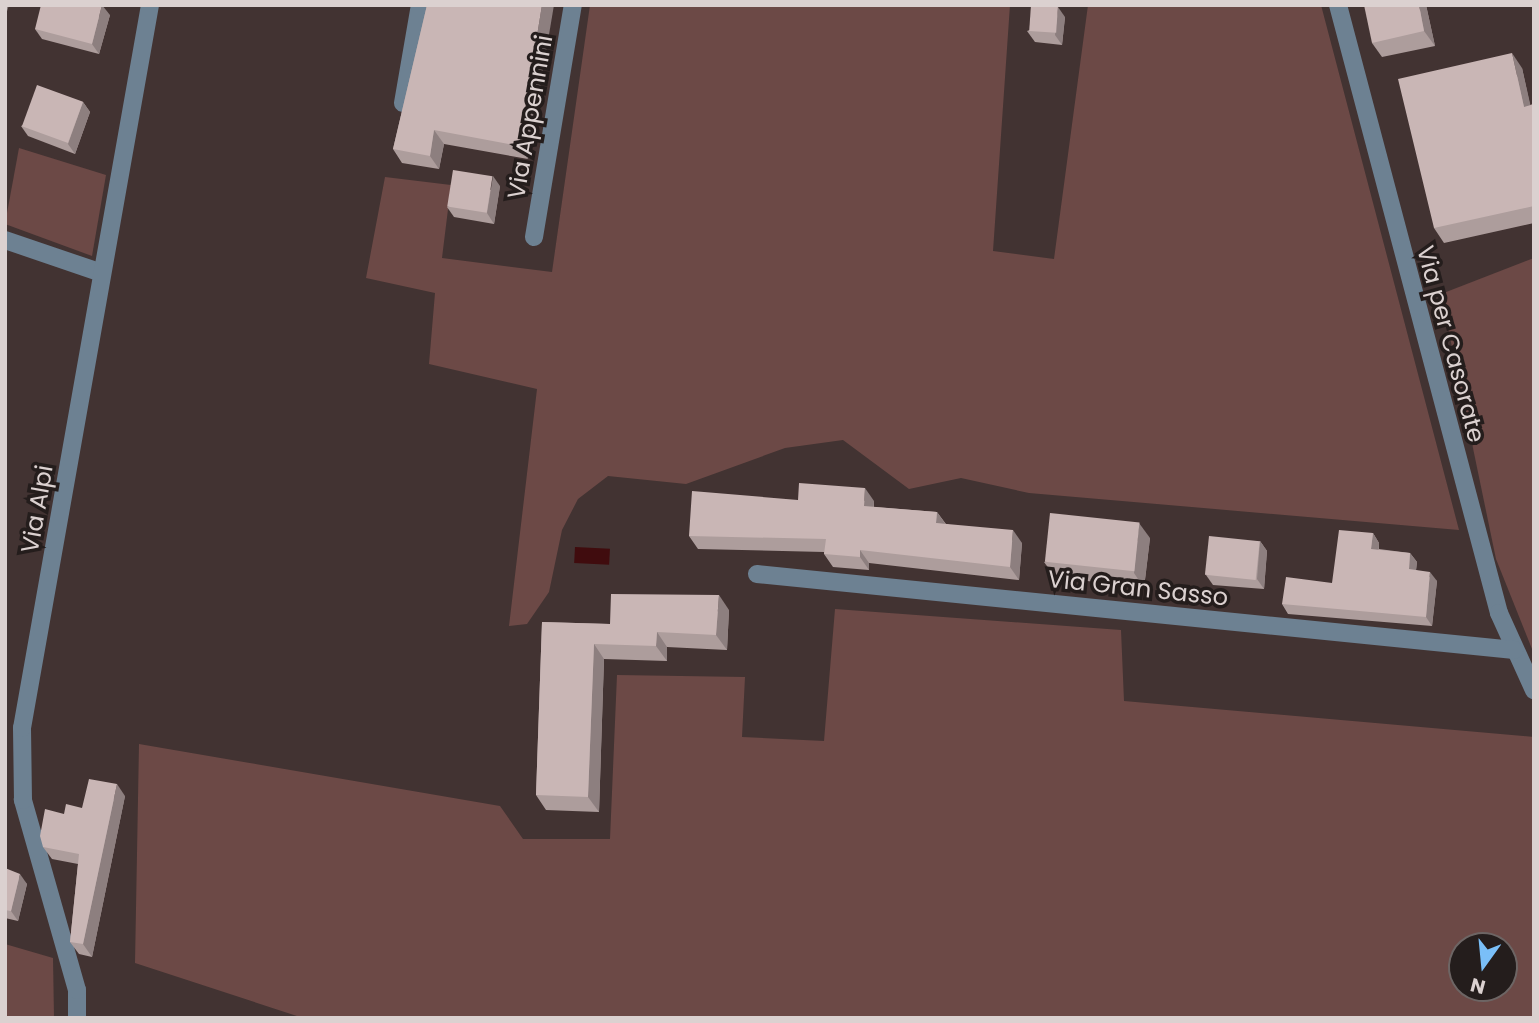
<!DOCTYPE html>
<html>
<head>
<meta charset="utf-8">
<style>
	body { margin:0 }
	#map { position:relative; width:1539px; height:1023px; overflow:hidden; background:#423332; font-family:Poppins,sans-serif }
	div>[style] { position:absolute }
	.green>* { inset:0; background:#6c4946 }
	.water>* { inset:0; background:#400c0e; transform-origin:0 0 }
	.minor>* { height:18px; margin:-9px; padding:0 9px; transform-origin:9px; border-radius:9px; background:#6d8192 }
	.wall>* { inset:0; background:#ad9d9c }
	.shaded-wall>* { inset:0; background:#8d7f7f }
	.building>* { inset:0; background:#c9b6b5; transform-origin:0 0 }
	span { translate:-50% -50%; white-space:nowrap; text-align:center; line-height:1.15; -webkit-text-stroke:7px #241d1c; paint-order:stroke }
	.street-label { font-size:24px; color:#dbd1d0 }
	.frame { position:absolute; inset:0; border:7px solid #dbd1d0; pointer-events:none }
	.north { position:absolute; left:1448px; top:932px; width:70px; height:70px; box-sizing:border-box; background:#241d1c; border:2px solid #6d6564; border-radius:50%; rotate:195deg; font-size:19px; font-weight:700; line-height:28px; text-align:center; color:#dbd1d0 }
	.north::after { content:''; display:block; margin:auto; width:24px; height:32px; background:#7abff8; clip-path:polygon(50% 0,100% 100%,50% 72%,0 100%) }
</style>
</head>
<body>
<div id="map">
	<div class="green">
		<i style="clip-path:polygon(590px 5px,1010px 5px,993px 251px,1054px 259px,1088px 5px,1321px 5px,1459px 530px,1029px 493px,961px 478px,909px 489px,843px 440px,785px 448px,686px 484px,608px 476px,578px 499px,562px 530px,549px 592px,527px 624px,509px 626px,537px 389px,429px 364px,435px 293px,366px 278px,385px 177px,451px 185px,442px 258px,552px 272px)"></i>
		<i style="clip-path:polygon(19px 148px,106px 175px,92px 256px,5px 224px)"></i>
		<i style="clip-path:polygon(1534px 258px,1534px 654px,1496px 559px,1441px 294px)"></i>
		<i style="clip-path:polygon(evenodd,835px 609px,1121px 630px,1124px 701px,1534px 737px,1534px 1018px,303px 1018px,135px 963px,139px 744px,500px 806px,523px 839px,610px 839px,617px 675px,745px 677px,742px 737px,824px 741px,835px 609px,1462px 946px,1504px 946px,1504px 988px,1462px 988px,1462px 946px)"></i>
		<i style="clip-path:polygon(5px 944px,53px 958px,54px 1018px,5px 1018px)"></i>
	</div>
	<div class="water">
		<i style="left:575px;top:547px;width:35px;height:16px;rotate:3deg"></i>
	</div>
	<div class="minor">
		<i style="left:1338px;top:5px;width:629px;rotate:75.17deg"></i>
		<i style="left:1499px;top:613px;width:85px;rotate:65.6deg"></i>
		<i style="left:403px;top:103px;width:99px;rotate:-80.2deg"></i>
		<i style="left:534px;top:237px;width:235px;rotate:-80.5deg"></i>
		<i style="left:5px;top:240px;width:102px;rotate:18.8deg"></i>
		<i style="left:757px;top:574px;width:761px;rotate:5.73deg"></i>
		<i style="left:77px;top:1018px;width:28px;rotate:-90deg"></i>
		<i style="left:77px;top:990px;width:198px;rotate:-105.9deg"></i>
		<i style="left:23px;top:800px;width:72px;rotate:-90.8deg"></i>
		<i style="left:22px;top:728px;width:734px;rotate:-79.96deg"></i>
	</div>
	<div class="wall">
		<i style="clip-path:polygon(427px 5px,528px 159px,444px 144px,439px 169px,402px 163px,393px 149px)"></i>
		<i style="clip-path:polygon(1426px 5px,1435px 46px,1382px 57px,1372px 43px)"></i>
		<i style="clip-path:polygon(110px 15px,99px 54px,42px 39px,35px 29px)"></i>
		<i style="clip-path:polygon(1065px 17px,1062px 45px,1035px 42px,1027px 31px)"></i>
		<i style="clip-path:polygon(1522px 68px,1530px 105px,1534px 104px,1534px 223px,1444px 243px,1434px 228px)"></i>
		<i style="clip-path:polygon(83px 102px,90px 112px,75px 154px,28px 136px,21px 126px)"></i>
		<i style="clip-path:polygon(500px 186px,494px 224px,454px 217px,447px 207px)"></i>
		<i style="clip-path:polygon(798px 500px,874px 501px,874px 507px,937px 512px,946px 524px,1022px 543px,1019px 580px,869px 563px,869px 570px,833px 567px,824px 554px,824px 552px,698px 549px,689px 536px)"></i>
		<i style="clip-path:polygon(1373px 533px,1379px 543px,1379px 549px,1410px 553px,1417px 562px,1416px 570px,1437px 581px,1432px 626px,1288px 614px,1282px 604px,1332px 583px)"></i>
		<i style="clip-path:polygon(1150px 538px,1144px 588px,1055px 577px,1044px 562px)"></i>
		<i style="clip-path:polygon(1260px 541px,1267px 551px,1264px 589px,1213px 585px,1206px 575px)"></i>
		<i style="clip-path:polygon(729px 610px,727px 650px,667px 647px,667px 661px,604px 659px,599px 812px,546px 810px,536px 795px,542px 622px,610px 624px)"></i>
		<i style="clip-path:polygon(125px 796px,92px 957px,79px 954px,70px 942px,78px 864px,52px 859px,43px 847px,64px 814px,82px 808px)"></i>
		<i style="clip-path:polygon(5px 868px,27px 884px,18px 921px,5px 918px)"></i>
	</div>
	<div class="shaded-wall">
		<i style="clip-path:polygon(5px 5px,9px 5px,5px 18px)"></i>
		<i style="clip-path:polygon(102px 5px,110px 15px,99px 54px,92px 44px)"></i>
		<i style="clip-path:polygon(542px 5px,554px 5px,528px 159px,519px 146px)"></i>
		<i style="clip-path:polygon(1419px 5px,1426px 5px,1435px 46px,1424px 31px)"></i>
		<i style="clip-path:polygon(1058px 7px,1065px 17px,1062px 45px,1055px 35px)"></i>
		<i style="clip-path:polygon(1512px 53px,1522px 68px,1534px 121px,1524px 107px)"></i>
		<i style="clip-path:polygon(83px 102px,90px 112px,75px 154px,68px 144px)"></i>
		<i style="clip-path:polygon(434px 130px,444px 144px,439px 169px,430px 156px)"></i>
		<i style="clip-path:polygon(493px 176px,500px 186px,494px 224px,487px 213px)"></i>
		<i style="clip-path:polygon(865px 488px,874px 501px,873px 519px,864px 506px)"></i>
		<i style="clip-path:polygon(937px 512px,946px 525px,936px 523px)"></i>
		<i style="clip-path:polygon(1139px 523px,1150px 538px,1144px 588px,1134px 573px)"></i>
		<i style="clip-path:polygon(1013px 530px,1022px 543px,1019px 580px,1010px 567px)"></i>
		<i style="clip-path:polygon(1373px 533px,1379px 543px,1378px 558px,1371px 549px)"></i>
		<i style="clip-path:polygon(1260px 541px,1267px 551px,1264px 589px,1257px 579px)"></i>
		<i style="clip-path:polygon(860px 550px,869px 563px,869px 570px,860px 557px)"></i>
		<i style="clip-path:polygon(1410px 553px,1417px 562px,1415px 579px,1409px 569px)"></i>
		<i style="clip-path:polygon(1430px 572px,1437px 581px,1432px 626px,1426px 617px)"></i>
		<i style="clip-path:polygon(719px 595px,729px 610px,727px 650px,716px 635px)"></i>
		<i style="clip-path:polygon(657px 632px,667px 647px,667px 661px,656px 646px)"></i>
		<i style="clip-path:polygon(594px 644px,604px 659px,599px 812px,588px 797px)"></i>
		<i style="clip-path:polygon(117px 784px,125px 796px,92px 957px,83px 944px)"></i>
		<i style="clip-path:polygon(20px 874px,27px 884px,18px 921px,11px 911px)"></i>
	</div>
	<div class="building">
		<i style="clip-path:polygon(41px 5px,102px 5px,92px 44px,35px 29px)"></i>
		<i style="clip-path:polygon(427px 5px,542px 5px,519px 146px,434px 130px,430px 156px,393px 149px)"></i>
		<i style="left:1031px;top:5px;width:27px;height:26px;rotate:4deg"></i>
		<i style="clip-path:polygon(1364px 5px,1419px 5px,1424px 31px,1372px 43px)"></i>
		<i style="clip-path:polygon(1512px 53px,1524px 107px,1534px 104px,1534px 206px,1434px 228px,1398px 79px)"></i>
		<i style="left:37px;top:85px;width:49px;height:44px;rotate:20deg"></i>
		<i style="left:453px;top:170px;width:40px;height:37px;rotate:9deg"></i>
		<i style="clip-path:polygon(799px 483px,865px 488px,864px 506px,937px 512px,936px 523px,1013px 530px,1010px 567px,860px 550px,860px 557px,824px 554px,826px 539px,689px 536px,692px 491px,798px 500px)"></i>
		<i style="left:1050px;top:513px;width:90px;height:49px;rotate:6deg"></i>
		<i style="clip-path:polygon(1339px 530px,1373px 533px,1371px 549px,1410px 553px,1409px 569px,1430px 572px,1426px 617px,1282px 604px,1286px 577px,1332px 583px)"></i>
		<i style="left:1209px;top:536px;width:51px;height:39px;rotate:6deg"></i>
		<i style="clip-path:polygon(611px 594px,719px 595px,716px 635px,657px 632px,656px 646px,594px 644px,588px 797px,536px 795px,542px 622px,610px 624px)"></i>
		<i style="clip-path:polygon(89px 779px,117px 784px,83px 944px,70px 942px,79px 854px,43px 847px,40px 836px,45px 809px,64px 814px,66px 804px,82px 808px)"></i>
		<i style="clip-path:polygon(5px 868px,20px 874px,11px 911px,5px 910px)"></i>
	</div>
	<div class="street-label">
		<span style="left:530px;top:117px;rotate:-80deg">Via Appennini</span>
		<span style="left:1451px;top:344px;rotate:75deg">Via per Casorate</span>
		<span style="left:37px;top:509px;rotate:-80deg">Via Alpi</span>
		<span style="left:1138px;top:588px;rotate:6deg">Via Gran Sasso</span>
	</div>
	<div class="frame"></div>
	<div class="north">N</div>
</div>
</body>
</html>
